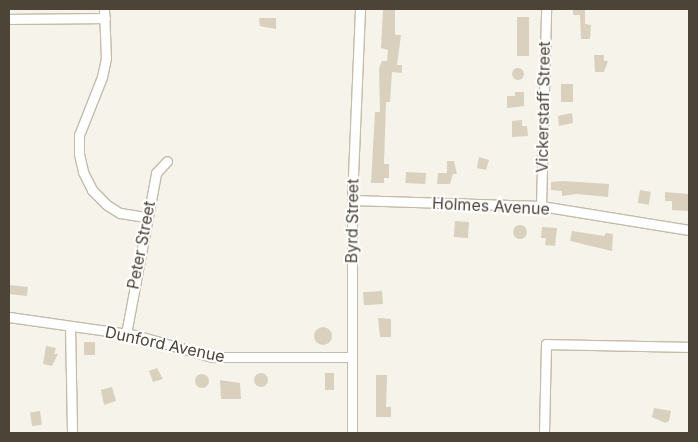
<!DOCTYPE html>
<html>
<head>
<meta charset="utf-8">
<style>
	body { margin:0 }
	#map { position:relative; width:698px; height:442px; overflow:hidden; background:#f6f3ea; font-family:Inter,sans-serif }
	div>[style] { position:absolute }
	.building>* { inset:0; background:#d9d0be; transform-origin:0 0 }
	.round { border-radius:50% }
	.roads { filter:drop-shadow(1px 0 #c3bcab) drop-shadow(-1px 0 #c3bcab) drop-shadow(0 1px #c3bcab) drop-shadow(0 -1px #c3bcab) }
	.minor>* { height:9px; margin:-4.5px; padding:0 4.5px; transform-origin:4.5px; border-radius:4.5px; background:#fff }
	span { translate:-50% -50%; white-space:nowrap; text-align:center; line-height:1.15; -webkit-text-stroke:4px #fff; paint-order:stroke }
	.street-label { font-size:16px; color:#4b4437 }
	.frame { position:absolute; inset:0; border:10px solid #4b4437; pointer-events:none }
</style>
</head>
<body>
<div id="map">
	<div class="building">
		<i style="clip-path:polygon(383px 9px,395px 9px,395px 35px,401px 35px,397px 65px,402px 65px,402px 73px,392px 72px,390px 102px,386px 102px,384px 164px,389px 164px,389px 178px,384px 178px,384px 183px,371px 183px,375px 112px,380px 112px,379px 68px,382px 61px,387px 61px,388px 50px,381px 48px)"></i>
		<i style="clip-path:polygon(573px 9px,585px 9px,585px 24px,591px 25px,590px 39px,581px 39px,580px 15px,573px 15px)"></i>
		<i style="left:517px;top:17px;width:12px;height:39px"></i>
		<i style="clip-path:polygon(259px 18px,276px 18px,276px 29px,260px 26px)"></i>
		<i style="clip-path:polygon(594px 55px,604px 55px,604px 61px,608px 61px,604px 72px,595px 72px)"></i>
		<i class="round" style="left:512px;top:68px;width:12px;height:12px"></i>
		<i style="left:561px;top:84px;width:12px;height:18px"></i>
		<i style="clip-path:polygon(515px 92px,524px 92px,524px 106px,507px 108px,507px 96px,515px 96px)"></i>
		<i style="clip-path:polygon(572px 113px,573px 123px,559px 126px,558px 116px)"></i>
		<i style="clip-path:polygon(522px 120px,522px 126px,527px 126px,528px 136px,512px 137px,512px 121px)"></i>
		<i style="clip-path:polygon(479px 157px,489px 160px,486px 170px,477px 168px)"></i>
		<i style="clip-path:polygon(447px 161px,454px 161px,457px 174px,453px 174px,450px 184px,437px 184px,438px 173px,447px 173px)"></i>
		<i style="left:406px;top:172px;width:20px;height:11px;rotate:3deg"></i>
		<i style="clip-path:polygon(563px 181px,609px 184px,608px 197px,577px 194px,562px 196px,562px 191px,551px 190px,551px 182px)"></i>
		<i style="left:640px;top:190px;width:11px;height:13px;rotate:10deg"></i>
		<i style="clip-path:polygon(665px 192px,689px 194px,689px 211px,672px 210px,672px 201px,665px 201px)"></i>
		<i style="left:455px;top:221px;width:14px;height:16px;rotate:4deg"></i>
		<i class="round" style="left:513px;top:225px;width:14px;height:14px"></i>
		<i style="clip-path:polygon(542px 227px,557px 228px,555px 246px,545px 245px,546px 238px,541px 238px)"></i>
		<i style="clip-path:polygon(572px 231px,604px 236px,606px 233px,613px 234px,612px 251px,570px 241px)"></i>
		<i style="left:9px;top:285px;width:19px;height:9px;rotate:6deg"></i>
		<i style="left:382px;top:291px;width:13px;height:19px;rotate:86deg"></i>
		<i style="clip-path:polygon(378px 318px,391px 319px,391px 337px,380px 337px)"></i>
		<i class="round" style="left:314px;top:327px;width:18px;height:18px"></i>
		<i style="left:84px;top:342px;width:11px;height:13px"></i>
		<i style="clip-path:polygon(46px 346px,56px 348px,54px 354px,58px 354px,52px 366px,43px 364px)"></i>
		<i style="clip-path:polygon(157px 368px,163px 379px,153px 382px,149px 371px)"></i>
		<i class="round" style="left:254px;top:373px;width:14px;height:14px"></i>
		<i style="left:325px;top:373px;width:9px;height:17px"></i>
		<i class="round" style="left:195px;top:374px;width:14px;height:14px"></i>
		<i style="clip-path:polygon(376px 375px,387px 375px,386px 407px,391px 407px,391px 417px,376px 417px)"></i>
		<i style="clip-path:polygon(220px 380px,240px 383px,241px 399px,221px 399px)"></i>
		<i style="clip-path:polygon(112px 387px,116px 401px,104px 405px,101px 390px)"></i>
		<i style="clip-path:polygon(654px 408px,671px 411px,669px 421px,665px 423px,652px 417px)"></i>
		<i style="left:40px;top:411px;width:14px;height:10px;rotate:82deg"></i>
	</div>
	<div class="roads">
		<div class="minor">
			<i style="left:104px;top:9px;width:49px;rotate:87.7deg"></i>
			<i style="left:106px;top:58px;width:19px;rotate:102deg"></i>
			<i style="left:102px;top:77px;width:62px;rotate:111.6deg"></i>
			<i style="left:79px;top:135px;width:19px;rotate:90deg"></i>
			<i style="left:79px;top:154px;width:18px;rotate:77deg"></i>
			<i style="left:83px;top:172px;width:20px;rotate:63deg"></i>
			<i style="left:92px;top:190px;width:21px;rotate:45deg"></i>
			<i style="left:107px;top:205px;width:15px;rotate:32deg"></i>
			<i style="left:120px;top:213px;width:26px;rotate:9deg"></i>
			<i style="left:9px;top:19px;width:96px;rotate:-0.6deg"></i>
			<i style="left:352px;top:200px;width:189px;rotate:1.8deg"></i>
			<i style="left:541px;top:206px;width:150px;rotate:9.2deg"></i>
			<i style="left:541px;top:206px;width:197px;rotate:-88.5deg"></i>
			<i style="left:9px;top:317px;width:127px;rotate:8.1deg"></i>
			<i style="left:135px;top:335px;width:80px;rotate:15.9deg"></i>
			<i style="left:212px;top:357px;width:139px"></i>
			<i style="left:70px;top:326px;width:107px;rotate:88.9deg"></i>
			<i style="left:126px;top:334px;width:164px;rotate:-79.4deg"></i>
			<i style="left:156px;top:173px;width:16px;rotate:-47deg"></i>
			<i style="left:352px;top:433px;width:233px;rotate:-90deg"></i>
			<i style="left:352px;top:200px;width:191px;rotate:-87.6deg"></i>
			<i style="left:544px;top:433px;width:89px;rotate:-88.7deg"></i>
			<i style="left:546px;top:344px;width:143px;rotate:1.2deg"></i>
		</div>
	</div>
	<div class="street-label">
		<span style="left:543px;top:107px;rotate:-89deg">Vickerstaff Street</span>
		<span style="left:491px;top:206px;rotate:3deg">Holmes Avenue</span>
		<span style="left:352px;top:221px;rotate:-89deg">Byrd Street</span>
		<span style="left:141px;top:245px;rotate:-79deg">Peter Street</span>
		<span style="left:165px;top:344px;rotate:12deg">Dunford Avenue</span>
	</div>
	<div class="frame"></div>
</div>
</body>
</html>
